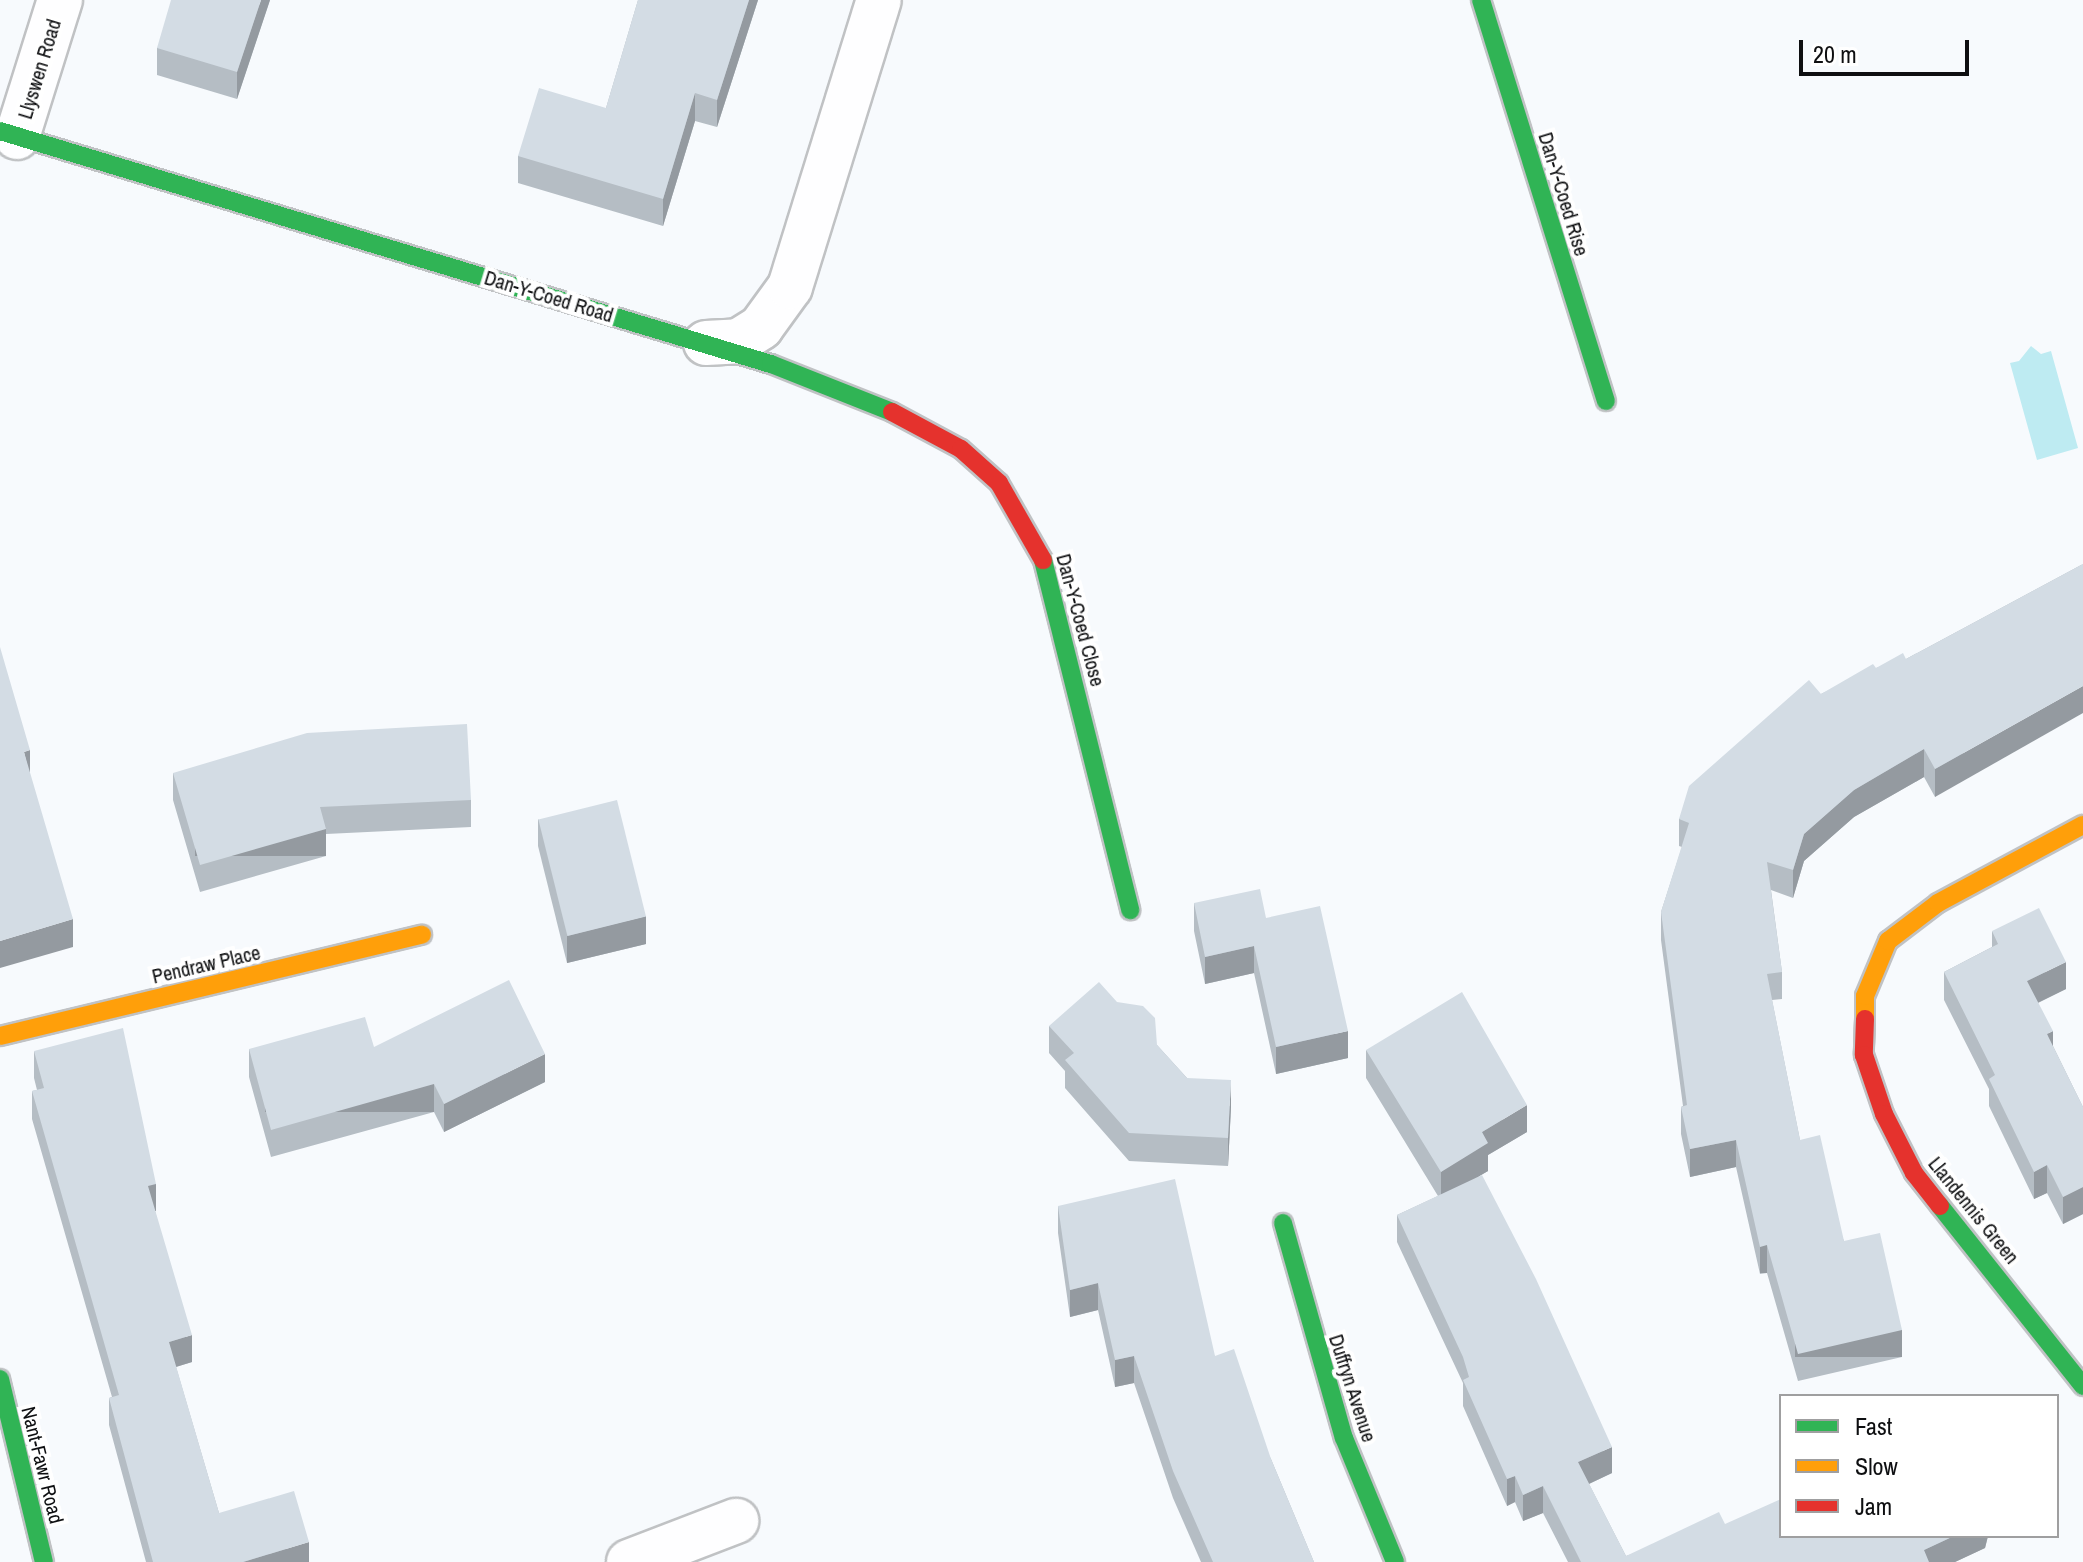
<!DOCTYPE html>
<html>
<head>
<meta charset="utf-8">
<style>
	body { margin:0 }
	#map { position:relative; width:2083px; height:1562px; overflow:hidden; background:#f7fafd; font-family:"Archivo Narrow",sans-serif }
	div>[style] { position:absolute }
	.water>* { inset:0; background:#beebf2 }
	.roads { filter:drop-shadow(2px 0 #c0c2c4) drop-shadow(-2px 0 #c0c2c4) drop-shadow(0 2px #c0c2c4) drop-shadow(0 -2px #c0c2c4) }
	.street>* { height:44px; margin:-22px; padding:0 22px; transform-origin:22px; border-radius:22px; background:#fefeff }
	.fast>* { height:18px; margin:-9px; padding:0 9px; transform-origin:9px; border-radius:9px; background:#30b455 }
	.slow>* { height:18px; margin:-9px; padding:0 9px; transform-origin:9px; border-radius:9px; background:#ff9f0a }
	.jam>* { height:18px; margin:-9px; padding:0 9px; transform-origin:9px; border-radius:9px; background:#e5322d }
	.wall>* { inset:0; background:#b5bdc4 }
	.shaded-wall>* { inset:0; background:#949aa0; transform-origin:0 0 }
	.building>* { inset:0; background:#d3dce4; transform-origin:0 0 }
	span { translate:-50% -50%; white-space:nowrap; text-align:center; line-height:1.15; -webkit-text-stroke:8px #fff; paint-order:stroke }
	.street-label { font-size:20px; color:#0e0f11 }
	.legend { position:absolute; left:1779px; top:1394px; width:280px; height:144px; box-sizing:border-box; background:#fff; border:2px solid #9f9fa0; margin:0; padding:10px 14px; list-style:none; font-size:24px; color:#0e0f11 }
	.legend li { display:flex; align-items:center; gap:16px; height:40px }
	.legend b { width:40px; border:2px solid #9f9fa0 }
	.scale { position:absolute; left:1799px; top:40px; width:170px; height:36px; box-sizing:border-box; border:4px solid #0e0f11; border-top:0; padding-left:10px; font-size:24px; line-height:28px; white-space:nowrap; color:#0e0f11; -webkit-text-stroke:6px #fff; paint-order:stroke }
</style>
</head>
<body>
<div id="map">
	<div class="water">
		<i style="clip-path:polygon(2031px 346px,2041px 354px,2051px 351px,2078px 448px,2037px 460px,2010px 363px,2019px 361px)"></i>
	</div>
	<div class="roads">
		<div class="street">
			<i style="left:17px;top:137px;width:144px;rotate:-72.6deg"></i>
			<i style="left:706px;top:343px;width:33px;rotate:-3deg"></i>
			<i style="left:739px;top:341px;width:26px;rotate:-32deg"></i>
			<i style="left:761px;top:327px;width:49px;rotate:-54.1deg"></i>
			<i style="left:790px;top:287px;width:300px;rotate:-72.8deg"></i>
			<i style="left:629px;top:1562px;width:115px;rotate:-21deg"></i>
		</div>
		<div class="fast">
			<i style="left:1481px;top:0;width:420px;rotate:72.7deg"></i>
			<i style="left:0;top:131px;width:805px;rotate:16.82deg"></i>
			<i style="left:771px;top:364px;width:130px;rotate:21.6deg"></i>
			<i style="left:1043px;top:560px;width:361px;rotate:76deg"></i>
			<i style="left:1940px;top:1206px;width:230px;rotate:51.5deg"></i>
			<i style="left:1283px;top:1223px;width:223px;rotate:74.2deg"></i>
			<i style="left:1344px;top:1438px;width:134px;rotate:67.6deg"></i>
			<i style="left:0;top:1379px;width:188px;rotate:76.5deg"></i>
		</div>
		<div class="slow">
			<i style="left:1865px;top:1019px;width:23px;rotate:-90deg"></i>
			<i style="left:1865px;top:996px;width:60px;rotate:-67.3deg"></i>
			<i style="left:1888px;top:941px;width:63px;rotate:-37.2deg"></i>
			<i style="left:1938px;top:903px;width:165px;rotate:-28.3deg"></i>
			<i style="left:0;top:1036px;width:434px;rotate:-13.5deg"></i>
		</div>
		<div class="jam">
			<i style="left:892px;top:412px;width:78px;rotate:28.2deg"></i>
			<i style="left:961px;top:449px;width:51px;rotate:41.8deg"></i>
			<i style="left:999px;top:483px;width:89px;rotate:60.3deg"></i>
			<i style="left:1865px;top:1019px;width:36px;rotate:92deg"></i>
			<i style="left:1864px;top:1055px;width:62px;rotate:71.3deg"></i>
			<i style="left:1884px;top:1114px;width:66px;rotate:63deg"></i>
			<i style="left:1914px;top:1173px;width:42px;rotate:51.8deg"></i>
		</div>
	</div>
	<div class="wall">
		<i style="clip-path:polygon(270px 0,237px 99px,157px 75px,157px 48px)"></i>
		<i style="clip-path:polygon(638px 0,758px 0,717px 127px,695px 121px,663px 226px,518px 183px,518px 156px,606px 108px)"></i>
		<i style="clip-path:polygon(2083px 564px,1935px 797px,1924px 777px,1854px 817px,1804px 861px,1793px 898px,1771px 890px,1782px 972px,1782px 999px,1772px 1000px,1800px 1140px,1844px 1241px,1902px 1357px,1798px 1381px,1767px 1273px,1760px 1274px,1736px 1167px,1690px 1177px,1681px 1134px,1681px 1107px,1683px 1106px,1661px 940px,1661px 912px,1682px 847px,1679px 846px,1679px 819px,1821px 694px,1876px 668px,1906px 659px)"></i>
		<i style="clip-path:polygon(173px 773px,471px 800px,471px 827px,326px 834px,326px 856px,200px 892px,173px 800px)"></i>
		<i style="clip-path:polygon(538px 819px,646px 944px,567px 963px,538px 846px)"></i>
		<i style="clip-path:polygon(1194px 903px,1266px 918px,1348px 1058px,1276px 1074px,1254px 973px,1205px 984px,1194px 931px)"></i>
		<i style="clip-path:polygon(1992px 931px,2066px 989px,2038px 1003px,2053px 1046px,2083px 1107px,2083px 1214px,2063px 1224px,2047px 1193px,2034px 1199px,1989px 1106px,1989px 1089px,1944px 1000px,1944px 972px,1992px 947px)"></i>
		<i style="clip-path:polygon(1049px 1026px,1157px 1045px,1187px 1078px,1231px 1107px,1228px 1166px,1129px 1161px,1065px 1088px,1065px 1071px,1049px 1053px)"></i>
		<i style="clip-path:polygon(374px 1047px,545px 1082px,444px 1132px,434px 1112px,271px 1157px,249px 1077px,249px 1049px)"></i>
		<i style="clip-path:polygon(1366px 1050px,1527px 1132px,1488px 1155px,1488px 1171px,1479px 1176px,1612px 1473px,1589px 1484px,1626px 1556px,1725px 1524px,1781px 1536px,1988px 1536px,1985px 1548px,1955px 1562px,1568px 1562px,1543px 1513px,1523px 1521px,1515px 1502px,1507px 1506px,1463px 1406px,1463px 1383px,1397px 1242px,1397px 1215px,1438px 1196px,1366px 1078px)"></i>
		<i style="clip-path:polygon(34px 1051px,156px 1211px,155px 1211px,192px 1362px,176px 1367px,219px 1513px,309px 1562px,146px 1562px,109px 1425px,109px 1398px,112px 1397px,32px 1119px,32px 1091px,37px 1090px,34px 1078px)"></i>
		<i style="clip-path:polygon(1058px 1206px,1215px 1356px,1271px 1459px,1314px 1562px,1201px 1562px,1173px 1498px,1134px 1383px,1115px 1387px,1098px 1310px,1070px 1317px,1058px 1233px)"></i>
	</div>
	<div class="shaded-wall">
		<i style="clip-path:polygon(261px 0,270px 0,237px 99px,237px 72px)"></i>
		<i style="clip-path:polygon(749px 0,758px 0,717px 127px,717px 100px)"></i>
		<i style="clip-path:polygon(695px 93px,695px 121px,663px 226px,663px 199px)"></i>
		<i style="clip-path:polygon(2083px 686px,2083px 713px,1935px 797px,1935px 769px)"></i>
		<i style="clip-path:polygon(1924px 749px,1924px 777px,1854px 817px,1804px 861px,1793px 898px,1793px 870px,1804px 834px,1854px 790px)"></i>
		<i style="clip-path:polygon(30px 750px,30px 777px,24px 752px)"></i>
		<i style="left:326px;top:829px;width:27px;height:131px;rotate:90deg"></i>
		<i style="clip-path:polygon(646px 916px,646px 944px,567px 963px,567px 936px)"></i>
		<i style="clip-path:polygon(73px 919px,73px 947px,0 968px,0 941px)"></i>
		<i style="clip-path:polygon(1254px 946px,1254px 973px,1205px 984px,1205px 957px)"></i>
		<i style="clip-path:polygon(2066px 962px,2066px 989px,2027px 1008px,2027px 981px)"></i>
		<i style="clip-path:polygon(1348px 1031px,1348px 1058px,1276px 1074px,1276px 1047px)"></i>
		<i style="clip-path:polygon(2053px 1031px,2053px 1058px,2047px 1034px)"></i>
		<i style="clip-path:polygon(545px 1054px,545px 1082px,444px 1132px,444px 1104px)"></i>
		<i style="clip-path:polygon(1231px 1080px,1231px 1107px,1228px 1166px,1228px 1138px)"></i>
		<i style="left:434px;top:1084px;width:28px;height:169px;rotate:90deg"></i>
		<i style="clip-path:polygon(1527px 1105px,1527px 1132px,1488px 1155px,1488px 1171px,1441px 1199px,1441px 1172px,1482px 1132px)"></i>
		<i style="clip-path:polygon(1736px 1140px,1736px 1167px,1690px 1177px,1690px 1149px)"></i>
		<i style="clip-path:polygon(2047px 1165px,2047px 1193px,2034px 1199px,2034px 1172px)"></i>
		<i style="left:156px;top:1184px;width:27px;height:8px;rotate:90deg"></i>
		<i style="clip-path:polygon(2083px 1187px,2083px 1214px,2063px 1224px,2063px 1197px)"></i>
		<i style="left:1767px;top:1245px;width:28px;height:7px;rotate:90deg"></i>
		<i style="clip-path:polygon(1098px 1283px,1098px 1310px,1070px 1317px,1070px 1290px)"></i>
		<i style="left:1902px;top:1330px;width:27px;height:107px;rotate:90deg"></i>
		<i style="clip-path:polygon(192px 1335px,192px 1362px,169px 1369px,169px 1342px)"></i>
		<i style="clip-path:polygon(1134px 1356px,1134px 1383px,1115px 1387px,1115px 1360px)"></i>
		<i style="clip-path:polygon(1612px 1447px,1612px 1473px,1578px 1489px,1578px 1462px)"></i>
		<i style="clip-path:polygon(1515px 1476px,1515px 1502px,1507px 1506px,1507px 1479px)"></i>
		<i style="clip-path:polygon(1543px 1486px,1543px 1513px,1523px 1521px,1523px 1495px)"></i>
		<i style="clip-path:polygon(1954px 1536px,1988px 1536px,1985px 1548px,1955px 1562px,1924px 1562px,1924px 1550px)"></i>
		<i style="clip-path:polygon(309px 1542px,309px 1562px,243px 1562px)"></i>
	</div>
	<div class="building">
		<i style="clip-path:polygon(171px 0,261px 0,237px 72px,157px 48px)"></i>
		<i style="clip-path:polygon(638px 0,749px 0,717px 100px,695px 93px,663px 199px,518px 156px,539px 88px,606px 108px)"></i>
		<i style="clip-path:polygon(2083px 564px,2083px 686px,1935px 769px,1924px 749px,1854px 790px,1804px 834px,1793px 870px,1767px 862px,1782px 972px,1767px 974px,1800px 1140px,1820px 1135px,1844px 1241px,1880px 1233px,1902px 1330px,1798px 1354px,1767px 1245px,1760px 1247px,1736px 1140px,1690px 1149px,1681px 1107px,1687px 1105px,1661px 912px,1689px 823px,1679px 819px,1689px 786px,1809px 680px,1821px 694px,1873px 664px,1876px 668px,1903px 653px,1906px 659px)"></i>
		<i style="clip-path:polygon(0 647px,30px 750px,24px 752px,73px 919px,0 941px)"></i>
		<i style="clip-path:polygon(467px 724px,471px 800px,320px 807px,326px 829px,200px 865px,173px 773px,307px 733px)"></i>
		<i style="left:617px;top:800px;width:120px;height:81px;rotate:76deg"></i>
		<i style="clip-path:polygon(1260px 889px,1266px 918px,1320px 906px,1348px 1031px,1276px 1047px,1254px 946px,1205px 957px,1194px 903px)"></i>
		<i style="clip-path:polygon(2039px 908px,2066px 962px,2027px 981px,2053px 1031px,2047px 1034px,2083px 1107px,2083px 1187px,2063px 1197px,2047px 1165px,2034px 1172px,1989px 1079px,1995px 1075px,1944px 972px,1998px 944px,1992px 931px)"></i>
		<i style="clip-path:polygon(509px 980px,545px 1054px,444px 1104px,434px 1084px,271px 1130px,249px 1049px,365px 1017px,374px 1047px)"></i>
		<i style="clip-path:polygon(1099px 982px,1117px 1002px,1143px 1006px,1155px 1018px,1157px 1045px,1187px 1078px,1231px 1080px,1228px 1138px,1129px 1133px,1065px 1060px,1074px 1053px,1049px 1026px)"></i>
		<i style="clip-path:polygon(1462px 992px,1527px 1105px,1482px 1132px,1488px 1143px,1441px 1172px,1366px 1050px)"></i>
		<i style="clip-path:polygon(123px 1028px,156px 1184px,148px 1186px,192px 1335px,169px 1342px,219px 1513px,294px 1491px,309px 1542px,243px 1562px,153px 1562px,109px 1398px,119px 1395px,32px 1091px,44px 1088px,34px 1051px)"></i>
		<i style="clip-path:polygon(1482px 1175px,1536px 1279px,1612px 1447px,1578px 1462px,1626px 1556px,1719px 1512px,1725px 1524px,1781px 1499px,1781px 1536px,1954px 1536px,1924px 1550px,1929px 1562px,1581px 1562px,1543px 1486px,1523px 1495px,1515px 1476px,1507px 1479px,1463px 1380px,1469px 1377px,1463px 1357px,1397px 1215px)"></i>
		<i style="clip-path:polygon(1175px 1179px,1215px 1356px,1234px 1349px,1271px 1459px,1314px 1562px,1213px 1562px,1173px 1471px,1134px 1356px,1115px 1360px,1098px 1283px,1070px 1290px,1058px 1206px)"></i>
	</div>
	<div class="street-label">
		<span style="left:39px;top:69px;rotate:-73deg">Llyswen Road</span>
		<span style="left:1564px;top:194px;rotate:73deg">Dan-Y-Coed Rise</span>
		<span style="left:549px;top:296px;rotate:17deg">Dan-Y-Coed Road</span>
		<span style="left:1081px;top:620px;rotate:75deg">Dan-Y-Coed Close</span>
		<span style="left:206px;top:964px;rotate:-13deg">Pendraw Place</span>
		<span style="left:1974px;top:1210px;rotate:51deg">Llandennis Green</span>
		<span style="left:1353px;top:1388px;rotate:72deg">Duffryn Avenue</span>
		<span style="left:43px;top:1465px;rotate:76deg">Nant-Fawr Road</span>
	</div>
	<ul class="legend">
	<li><b style="height:10px;background:#30b455"></b>Fast</li>
	<li><b style="height:10px;background:#ff9f0a"></b>Slow</li>
	<li><b style="height:10px;background:#e5322d"></b>Jam</li>
	</ul>
	<div class="scale">20 m</div>
</div>
</body>
</html>
